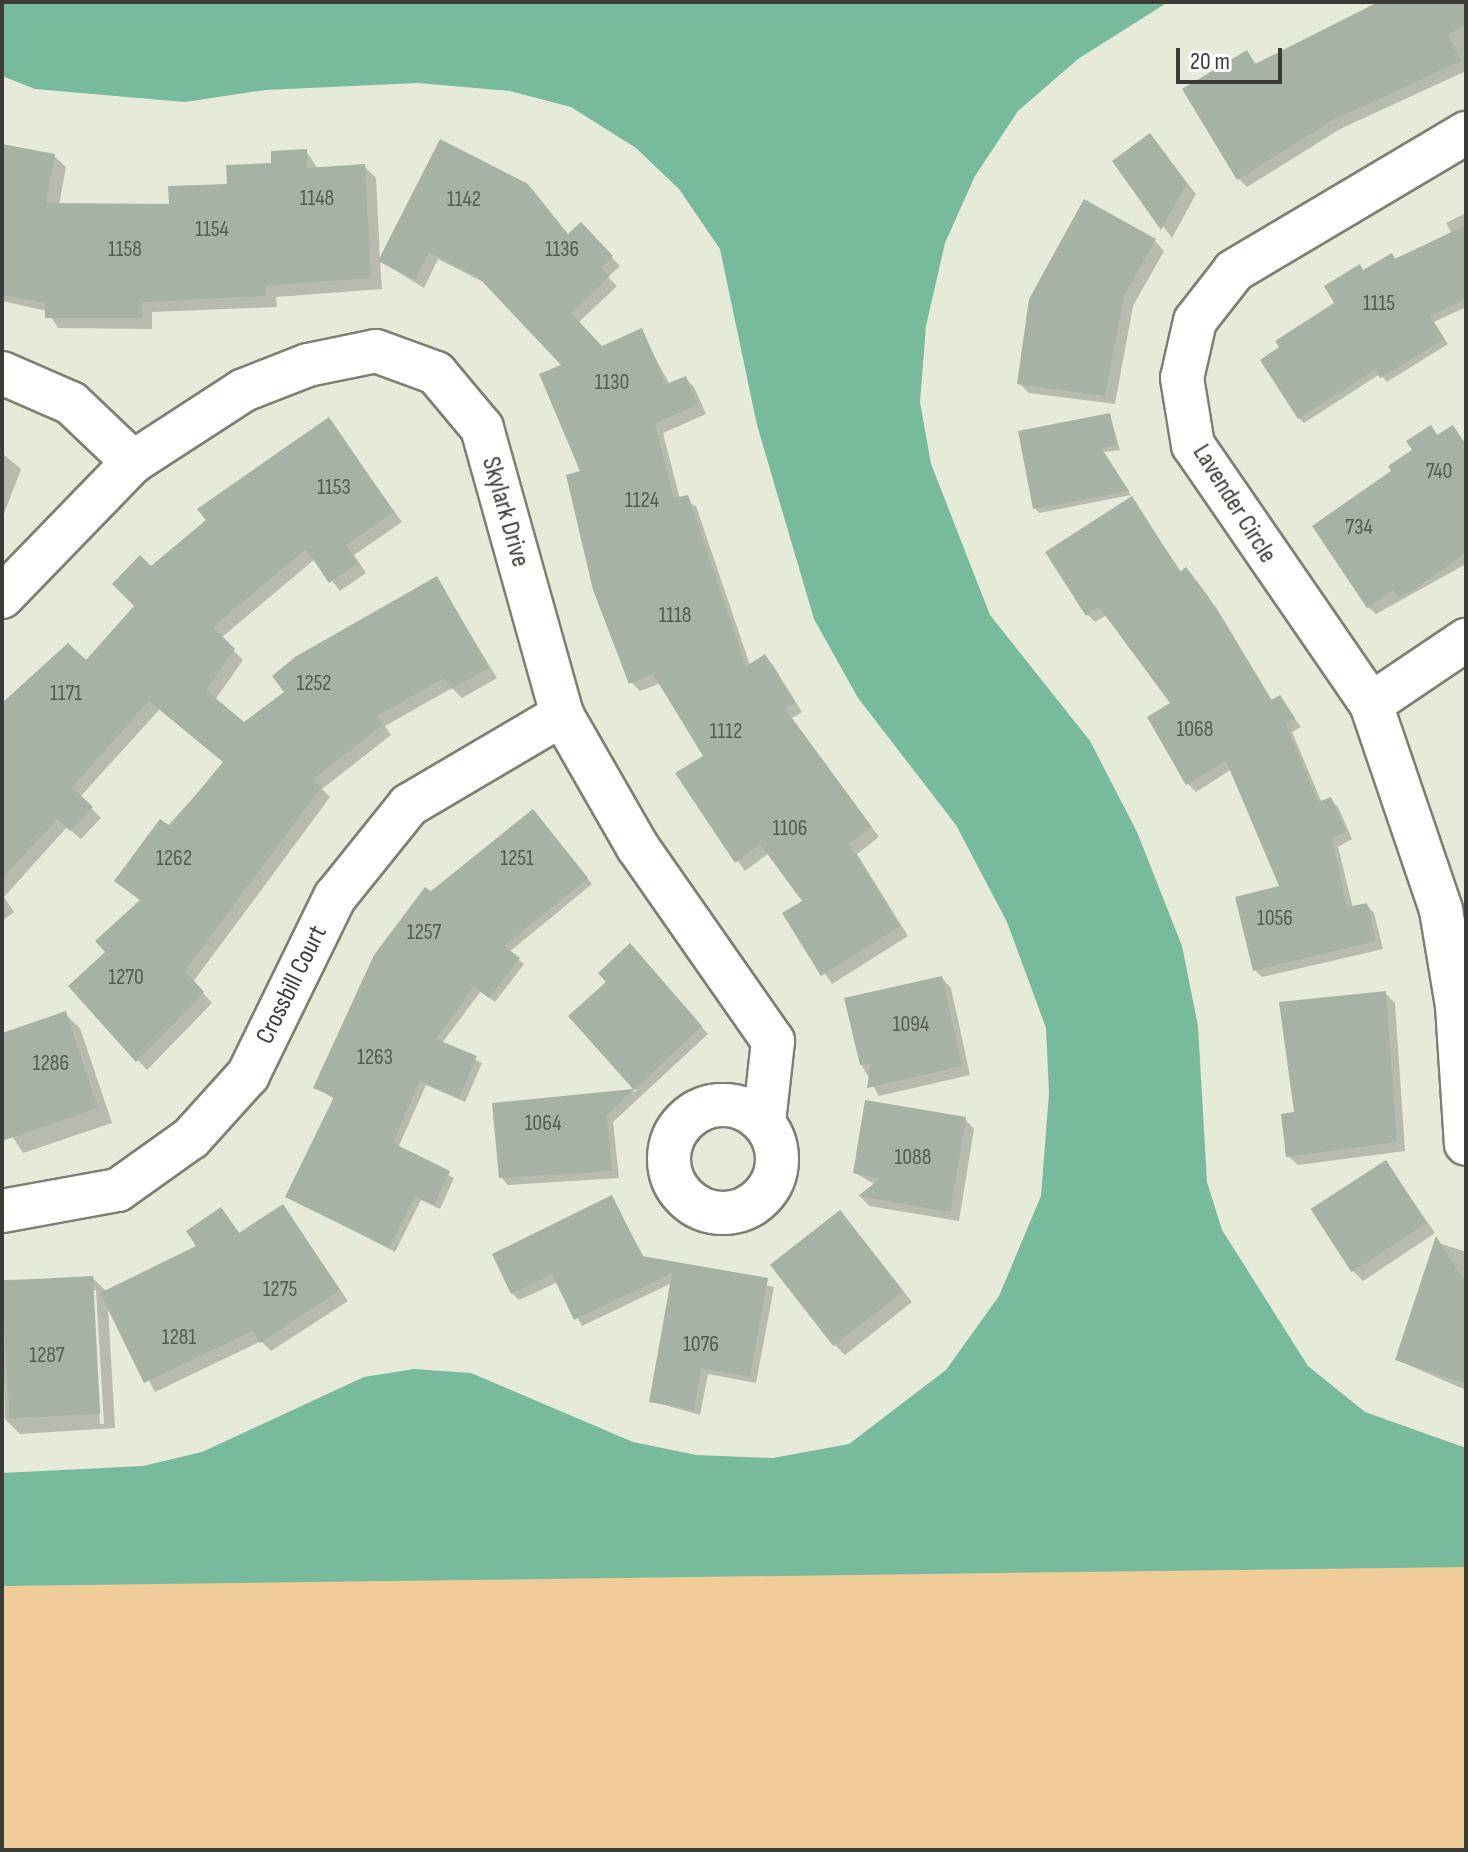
<!DOCTYPE html>
<html>
<head>
<meta charset="utf-8">
<style>
	body { margin:0 }
	#map { position:relative; width:1468px; height:1852px; overflow:hidden; background:#e5ead9; font-family:"Sofia Sans Condensed",sans-serif }
	div>[style] { position:absolute }
	.green>* { inset:0; background:#f0cc98; transform-origin:0 0 }
	.water>* { inset:0; background:#77ba9c }
	.shadow>* { inset:0; background:#0003 }
	.building>* { inset:0; background:#a6b3a4; transform-origin:0 0 }
	.roads { filter:drop-shadow(2px 0 #7c8070) drop-shadow(-2px 0 #7c8070) drop-shadow(0 2px #7c8070) drop-shadow(0 -2px #7c8070) }
	.minor>* { height:42px; margin:-21px; padding:0 21px; transform-origin:21px; border-radius:21px; background:#fff }
	.minor>.ring { margin:-21px; padding:0; box-sizing:content-box; background:none; border:42px solid #fff; border-radius:50% }
	span { translate:-50% -50%; white-space:nowrap; text-align:center; line-height:1.15; -webkit-text-stroke:7px #fff; paint-order:stroke }
	.number-label { font-size:22px; color:#555a51 }
	.number-label span { -webkit-text-stroke-width:0 }
	.street-label { font-size:26px; color:#3a3c35 }
	.frame { position:absolute; inset:0; border:4px solid #3a3c35; pointer-events:none }
	.scale { position:absolute; left:1176px; top:48px; width:106px; height:36px; box-sizing:border-box; border:4px solid #3a3c35; border-top:0; padding-left:10px; font-size:24px; line-height:28px; white-space:nowrap; color:#3a3c35; -webkit-text-stroke:6px #fff; paint-order:stroke }
</style>
</head>
<body>
<div id="map">
	<div class="green">
		<i style="left:1466px;top:1567px;width:283px;height:1464px;rotate:90deg"></i>
	</div>
	<div class="water">
		<i style="clip-path:polygon(2px 2px,1168px 2px,1078px 59px,1018px 111px,975px 176px,945px 243px,926px 326px,920px 402px,931px 464px,990px 615px,1090px 741px,1137px 832px,1182px 946px,1198px 1026px,1207px 1182px,1222px 1230px,1308px 1366px,1365px 1412px,1466px 1448px,1466px 1567px,2px 1586px,2px 1473px,143px 1466px,202px 1452px,364px 1377px,414px 1369px,471px 1373px,633px 1442px,696px 1455px,773px 1458px,849px 1444px,946px 1370px,999px 1296px,1041px 1196px,1049px 1093px,1046px 1028px,1007px 922px,956px 825px,858px 698px,814px 619px,757px 425px,720px 249px,679px 189px,636px 148px,571px 107px,510px 91px,418px 83px,265px 90px,185px 102px,35px 89px,2px 76px)"></i>
	</div>
	<div class="shadow">
		<i style="clip-path:polygon(1383px 2px,1466px 2px,1466px 71px,1340px 129px,1247px 187px,1239px 179px,1246px 52px,1257px 65px)"></i>
		<i style="clip-path:polygon(1150px 136px,1196px 194px,1172px 238px,1115px 162px)"></i>
		<i style="clip-path:polygon(441px 142px,569px 236px,581px 225px,620px 266px,608px 277px,617px 286px,578px 323px,602px 348px,641px 331px,670px 385px,685px 378px,694px 387px,706px 414px,663px 433px,680px 499px,696px 506px,750px 665px,764px 656px,773px 665px,802px 712px,792px 718px,879px 837px,857px 854px,908px 936px,832px 984px,785px 914px,805px 901px,769px 853px,745px 871px,678px 774px,706px 756px,661px 683px,640px 691px,631px 682px,564px 365px,489px 285px,438px 259px,424px 288px,380px 261px,382px 289px,276px 297px,277px 307px,152px 312px,152px 329px,58px 328px,47px 311px,2px 301px,2px 146px,54px 156px,66px 167px,59px 205px,171px 206px,306px 151px,318px 169px,365px 167px,376px 178px,380px 261px)"></i>
		<i style="clip-path:polygon(1466px 213px,1466px 307px,1434px 322px,1448px 344px,1387px 382px,1380px 374px,1304px 423px,1299px 418px,1337px 304px,1364px 272px,1452px 234px,1446px 223px)"></i>
		<i style="clip-path:polygon(1155px 241px,1164px 251px,1133px 306px,1115px 404px,1029px 393px,1019px 383px)"></i>
		<i style="clip-path:polygon(1110px 415px,1120px 450px,1104px 452px,1131px 495px,1039px 513px,1035px 508px)"></i>
		<i style="clip-path:polygon(329px 420px,402px 522px,354px 555px,366px 573px,340px 591px,315px 559px,221px 638px,243px 660px,215px 700px,244px 724px,437px 579px,497px 678px,462px 698px,452px 688px,385px 726px,391px 735px,322px 789px,330px 797px,193px 982px,212px 1003px,147px 1070px,71px 986px,107px 952px,142px 902px,117px 881px,225px 763px,160px 709px,80px 797px,101px 818px,81px 839px,67px 827px,4px 897px,14px 912px,2px 921px,2px 709px,30px 677px,36px 683px,86px 663px,137px 606px,151px 569px)"></i>
		<i style="clip-path:polygon(1430px 427px,1439px 437px,1453px 428px,1466px 444px,1466px 564px,1376px 614px,1368px 607px,1394px 472px)"></i>
		<i style="clip-path:polygon(2px 453px,21px 469px,2px 519px)"></i>
		<i style="clip-path:polygon(1132px 499px,1182px 573px,1216px 607px,1273px 702px,1279px 697px,1301px 727px,1292px 732px,1322px 803px,1330px 799px,1338px 807px,1352px 839px,1338px 847px,1353px 908px,1367px 905px,1374px 913px,1383px 949px,1262px 977px,1255px 970px,1281px 888px,1232px 769px,1196px 792px,1188px 784px,1150px 718px,1173px 704px,1107px 615px,1095px 622px,1088px 615px)"></i>
		<i style="clip-path:polygon(538px 817px,592px 884px,509px 952px,524px 964px,495px 1002px,481px 991px,442px 1043px,482px 1063px,465px 1102px,426px 1085px,398px 1148px,454px 1178px,440px 1209px,421px 1200px,395px 1252px,287px 1196px,336px 1100px,316px 1088px,431px 894px)"></i>
		<i style="clip-path:polygon(637px 953px,708px 1034px,613px 1122px,619px 1178px,508px 1185px,501px 1177px,494px 1104px,637px 1091px,571px 1016px)"></i>
		<i style="clip-path:polygon(942px 978px,951px 988px,970px 1075px,879px 1096px,861px 1064px)"></i>
		<i style="clip-path:polygon(1385px 993px,1395px 1003px,1405px 1151px,1298px 1165px,1288px 1156px,1296px 1114px)"></i>
		<i style="clip-path:polygon(65px 1014px,80px 1028px,112px 1123px,23px 1153px,2px 1120px,2px 1035px)"></i>
		<i style="clip-path:polygon(965px 1119px,974px 1129px,959px 1221px,869px 1206px,861px 1197px,876px 1185px,855px 1173px)"></i>
		<i style="clip-path:polygon(1386px 1162px,1435px 1233px,1363px 1281px,1353px 1271px)"></i>
		<i style="clip-path:polygon(612px 1198px,645px 1259px,774px 1287px,756px 1383px,708px 1374px,700px 1415px,651px 1401px,672px 1283px,582px 1326px,558px 1282px,519px 1300px,512px 1293px)"></i>
		<i style="clip-path:polygon(evenodd,283px 1206px,348px 1301px,271px 1351px,261px 1341px,155px 1392px,108px 1306px,115px 1428px,20px 1434px,5px 1419px,2px 1280px,93px 1278px,107px 1292px,199px 1247px,221px 1210px,241px 1235px,283px 1206px,92px 1290px,96px 1290px,104px 1424px,100px 1424px,92px 1290px)"></i>
		<i style="clip-path:polygon(840px 1212px,912px 1302px,845px 1355px,835px 1345px)"></i>
		<i style="clip-path:polygon(1436px 1242px,1466px 1252px,1466px 1390px,1397px 1360px)"></i>
	</div>
	<div class="building">
		<i style="clip-path:polygon(1378px 2px,1466px 2px,1466px 25px,1448px 34px,1461px 61px,1331px 121px,1237px 180px,1182px 89px,1247px 50px,1255px 64px)"></i>
		<i style="clip-path:polygon(1150px 133px,1187px 183px,1161px 230px,1112px 161px)"></i>
		<i style="clip-path:polygon(440px 139px,528px 184px,568px 234px,581px 222px,613px 256px,601px 267px,609px 276px,571px 313px,602px 346px,642px 328px,666px 384px,686px 376px,698px 404px,655px 424px,674px 498px,688px 495px,746px 666px,765px 654px,795px 703px,785px 709px,872px 827px,849px 844px,900px 926px,821px 976px,782px 913px,802px 901px,760px 844px,735px 863px,675px 773px,703px 756px,653px 674px,629px 684px,593px 590px,566px 475px,580px 471px,539px 374px,561px 365px,478px 277px,429px 252px,415px 280px,378px 261px)"></i>
		<i style="clip-path:polygon(2px 144px,55px 154px,46px 203px,169px 204px,168px 186px,227px 184px,226px 165px,271px 163px,271px 151px,307px 149px,307px 168px,365px 164px,371px 278px,266px 286px,266px 296px,142px 302px,142px 318px,45px 318px,45px 303px,2px 295px)"></i>
		<i style="clip-path:polygon(1084px 199px,1156px 239px,1124px 296px,1105px 396px,1017px 384px,1029px 299px)"></i>
		<i style="clip-path:polygon(1466px 225px,1466px 299px,1430px 316px,1444px 339px,1380px 378px,1375px 369px,1298px 419px,1260px 360px,1279px 347px,1275px 341px,1334px 303px,1324px 286px,1360px 264px,1363px 270px,1392px 253px,1395px 259px)"></i>
		<i style="clip-path:polygon(1110px 413px,1117px 446px,1101px 448px,1129px 491px,1033px 509px,1018px 431px)"></i>
		<i style="clip-path:polygon(329px 417px,394px 512px,346px 545px,358px 563px,329px 583px,306px 549px,213px 627px,235px 649px,206px 690px,244px 722px,284px 692px,272px 676px,295px 657px,437px 576px,489px 668px,451px 689px,444px 678px,377px 716px,383px 725px,313px 779px,322px 786px,185px 971px,204px 992px,136px 1062px,68px 986px,105px 952px,95px 941px,140px 900px,114px 881px,160px 819px,170px 826px,223px 762px,149px 701px,72px 787px,93px 807px,70px 831px,57px 819px,2px 879px,2px 703px,68px 643px,86px 660px,134px 606px,112px 584px,140px 555px,151px 566px,206px 520px,197px 509px)"></i>
		<i style="clip-path:polygon(1431px 425px,1437px 435px,1453px 425px,1466px 445px,1466px 553px,1413px 590px,1398px 597px,1393px 590px,1367px 608px,1312px 526px,1391px 471px,1388px 466px,1412px 450px,1406px 441px)"></i>
		<i style="clip-path:polygon(1132px 496px,1180px 572px,1186px 567px,1208px 596px,1271px 700px,1280px 695px,1295px 718px,1286px 724px,1318px 802px,1331px 797px,1346px 831px,1332px 839px,1347px 907px,1367px 903px,1376px 941px,1253px 971px,1235px 897px,1279px 886px,1226px 761px,1186px 785px,1147px 717px,1170px 703px,1099px 607px,1086px 616px,1045px 552px)"></i>
		<i style="clip-path:polygon(533px 809px,588px 878px,504px 946px,520px 958px,489px 998px,474px 987px,436px 1039px,477px 1056px,459px 1098px,420px 1081px,393px 1143px,450px 1171px,434px 1205px,415px 1196px,389px 1248px,285px 1197px,334px 1097px,313px 1088px,374px 955px,425px 887px,431px 891px)"></i>
		<i style="clip-path:polygon(630px 943px,702px 1026px,607px 1115px,612px 1171px,499px 1178px,492px 1103px,633px 1089px,568px 1016px,606px 982px,598px 973px)"></i>
		<i style="clip-path:polygon(942px 976px,962px 1066px,867px 1088px,871px 1063px,860px 1065px,844px 998px)"></i>
		<i style="clip-path:polygon(1386px 991px,1397px 1142px,1286px 1157px,1281px 1114px,1294px 1112px,1279px 1002px)"></i>
		<i style="clip-path:polygon(66px 1011px,98px 1108px,2px 1141px,2px 1033px)"></i>
		<i style="clip-path:polygon(865px 1100px,966px 1117px,950px 1212px,858px 1196px,880px 1179px,853px 1173px)"></i>
		<i style="left:1386px;top:1160px;width:75px;height:90px;rotate:57deg"></i>
		<i style="clip-path:polygon(612px 1195px,642px 1256px,768px 1278px,750px 1377px,701px 1368px,694px 1410px,649px 1402px,672px 1273px,574px 1320px,552px 1274px,511px 1294px,492px 1254px)"></i>
		<i style="clip-path:polygon(283px 1204px,340px 1290px,260px 1343px,252px 1331px,144px 1383px,100px 1293px,196px 1246px,186px 1231px,221px 1207px,239px 1233px)"></i>
		<i style="left:840px;top:1210px;width:103px;height:89px;rotate:52deg"></i>
		<i style="clip-path:polygon(1436px 1236px,1466px 1283px,1466px 1384px,1395px 1360px)"></i>
		<i style="left:93px;top:1276px;width:138px;height:91px;rotate:87deg"></i>
	</div>
	<div class="roads">
		<div class="minor">
			<i style="left:1466px;top:133px;width:270px;rotate:149.3deg"></i>
			<i style="left:1234px;top:271px;width:63px;rotate:128deg"></i>
			<i style="left:1195px;top:321px;width:58px;rotate:102.8deg"></i>
			<i style="left:1182px;top:378px;width:68px;rotate:80.7deg"></i>
			<i style="left:1193px;top:445px;width:314px;rotate:55.5deg"></i>
			<i style="left:1371px;top:704px;width:218px;rotate:71.2deg"></i>
			<i style="left:1441px;top:910px;width:97px;rotate:80.5deg"></i>
			<i style="left:1457px;top:1006px;width:138px;rotate:86.3deg"></i>
			<i style="left:2px;top:373px;width:75px;rotate:23.5deg"></i>
			<i style="left:71px;top:403px;width:86px;rotate:43.6deg"></i>
			<i style="left:2px;top:597px;width:188px;rotate:-45.9deg"></i>
			<i style="left:133px;top:462px;width:132px;rotate:-33deg"></i>
			<i style="left:244px;top:390px;width:69px;rotate:-21.3deg"></i>
			<i style="left:308px;top:365px;width:69px;rotate:-11.6deg"></i>
			<i style="left:376px;top:351px;width:64px;rotate:20.1deg"></i>
			<i style="left:436px;top:373px;width:72px;rotate:50.1deg"></i>
			<i style="left:482px;top:428px;width:298px;rotate:74.4deg"></i>
			<i style="left:562px;top:715px;width:151px;rotate:60.2deg"></i>
			<i style="left:637px;top:846px;width:238px;rotate:55.1deg"></i>
			<i style="left:773px;top:1041px;width:82px;rotate:96.3deg"></i>
			<i style="left:1371px;top:704px;width:115px;rotate:-34deg"></i>
			<i class="ring" style="left:669px;top:1105px;width:66px;height:66px"></i>
			<i style="left:2px;top:1211px;width:118px;rotate:-10.3deg"></i>
			<i style="left:118px;top:1190px;width:90px;rotate:-35.5deg"></i>
			<i style="left:191px;top:1138px;width:85px;rotate:-47.9deg"></i>
			<i style="left:248px;top:1075px;width:198px;rotate:-64deg"></i>
			<i style="left:335px;top:897px;width:118px;rotate:-51.2deg"></i>
			<i style="left:409px;top:805px;width:178px;rotate:-30.5deg"></i>
		</div>
	</div>
	<div class="number-label">
		<span style="left:317px;top:199px">1148</span>
		<span style="left:464px;top:200px">1142</span>
		<span style="left:212px;top:230px">1154</span>
		<span style="left:125px;top:250px">1158</span>
		<span style="left:562px;top:250px">1136</span>
		<span style="left:1379px;top:304px">1115</span>
		<span style="left:612px;top:383px">1130</span>
		<span style="left:1439px;top:472px">740</span>
		<span style="left:334px;top:488px">1153</span>
		<span style="left:642px;top:501px">1124</span>
		<span style="left:1359px;top:528px">734</span>
		<span style="left:675px;top:616px">1118</span>
		<span style="left:314px;top:684px">1252</span>
		<span style="left:66px;top:694px">1171</span>
		<span style="left:1195px;top:730px">1068</span>
		<span style="left:726px;top:732px">1112</span>
		<span style="left:790px;top:829px">1106</span>
		<span style="left:174px;top:859px">1262</span>
		<span style="left:517px;top:859px">1251</span>
		<span style="left:1275px;top:919px">1056</span>
		<span style="left:424px;top:933px">1257</span>
		<span style="left:126px;top:978px">1270</span>
		<span style="left:911px;top:1025px">1094</span>
		<span style="left:375px;top:1058px">1263</span>
		<span style="left:51px;top:1064px">1286</span>
		<span style="left:543px;top:1124px">1064</span>
		<span style="left:913px;top:1158px">1088</span>
		<span style="left:280px;top:1290px">1275</span>
		<span style="left:179px;top:1338px">1281</span>
		<span style="left:701px;top:1345px">1076</span>
		<span style="left:47px;top:1356px">1287</span>
	</div>
	<div class="street-label">
		<span style="left:1234px;top:504px;rotate:58deg">Lavender Circle</span>
		<span style="left:505px;top:512px;rotate:74deg">Skylark Drive</span>
		<span style="left:292px;top:985px;rotate:-64deg">Crossbill Court</span>
	</div>
	<div class="frame"></div>
	<div class="scale">20 m</div>
</div>
</body>
</html>
